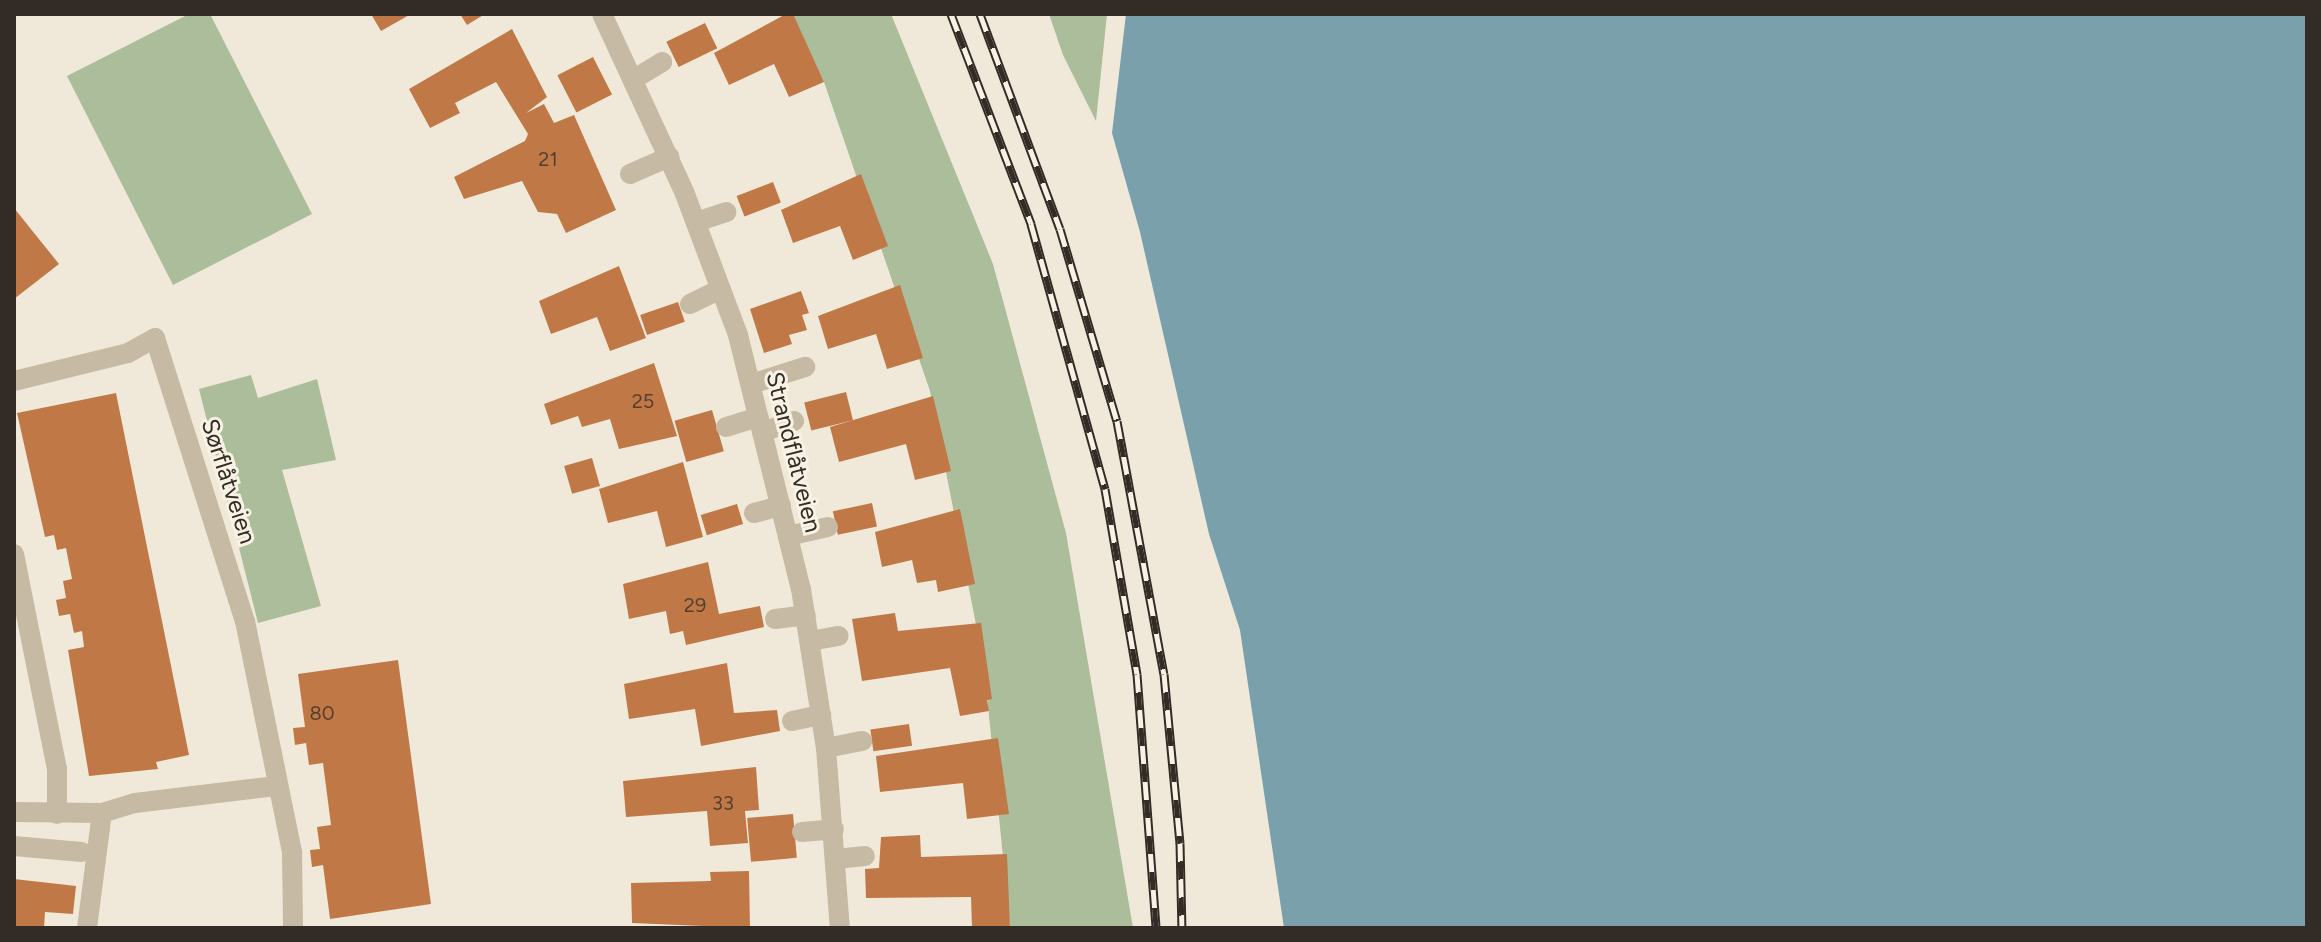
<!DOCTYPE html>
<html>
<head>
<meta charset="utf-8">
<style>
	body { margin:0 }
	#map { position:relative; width:2321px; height:942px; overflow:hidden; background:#f0e9d9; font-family:Figtree,sans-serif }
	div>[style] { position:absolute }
	.green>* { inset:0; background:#abbd9a }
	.water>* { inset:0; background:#79a0ab }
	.building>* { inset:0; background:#c07946; transform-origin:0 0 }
	.lane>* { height:20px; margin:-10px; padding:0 10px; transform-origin:10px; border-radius:10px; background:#c7baa5 }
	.street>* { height:20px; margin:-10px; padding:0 10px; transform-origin:10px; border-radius:10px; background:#c7baa5 }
	.rail>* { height:9px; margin-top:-4.5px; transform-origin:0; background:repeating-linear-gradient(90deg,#f8f2e4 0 18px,#332c26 0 36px); box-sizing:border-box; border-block:2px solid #332c26 }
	span { translate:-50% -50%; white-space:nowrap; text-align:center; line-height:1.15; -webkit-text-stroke:6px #f8f2e4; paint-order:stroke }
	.number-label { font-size:20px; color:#563f2e }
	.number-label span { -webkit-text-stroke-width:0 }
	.street-label { font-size:24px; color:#332c26 }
	.frame { position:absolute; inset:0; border:16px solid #332c26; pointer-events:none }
</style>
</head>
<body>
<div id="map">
	<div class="green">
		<i style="clip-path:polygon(189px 14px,210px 14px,312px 214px,173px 285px,67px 76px)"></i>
		<i style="clip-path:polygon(791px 14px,891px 14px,993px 264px,1066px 533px,1133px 928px,1010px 928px,984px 665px,930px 391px,824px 82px)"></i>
		<i style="clip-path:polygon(1049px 14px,1107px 14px,1096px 121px,1063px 55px)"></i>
		<i style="clip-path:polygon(251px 375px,258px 398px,317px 379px,336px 460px,282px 470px,321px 606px,258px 623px,199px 389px)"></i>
	</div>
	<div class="water">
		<i style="clip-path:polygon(1126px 14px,2307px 14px,2307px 928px,1284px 928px,1240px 630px,1209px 534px,1140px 232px,1112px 133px)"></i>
	</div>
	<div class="building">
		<i style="clip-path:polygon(371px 14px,411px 14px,381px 31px)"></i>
		<i style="clip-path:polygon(460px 14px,485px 14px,467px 25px)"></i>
		<i style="clip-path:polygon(786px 14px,793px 14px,824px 82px,789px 97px,774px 64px,729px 85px,714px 53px)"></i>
		<i style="left:705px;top:23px;width:28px;height:43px;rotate:64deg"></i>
		<i style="clip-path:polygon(512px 29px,547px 97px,526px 113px,544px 104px,554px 123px,574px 115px,616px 210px,566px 233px,557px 214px,538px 212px,522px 181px,464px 199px,454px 177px,525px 141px,528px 134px,496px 82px,455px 103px,460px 113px,430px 128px,409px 89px)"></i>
		<i style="left:593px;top:57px;width:42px;height:40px;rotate:63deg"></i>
		<i style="clip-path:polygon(861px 174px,888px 246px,853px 260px,840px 226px,793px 243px,781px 210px)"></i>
		<i style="left:773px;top:182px;width:22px;height:39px;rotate:69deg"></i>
		<i style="clip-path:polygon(14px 208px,59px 264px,14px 299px)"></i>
		<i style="clip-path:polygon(619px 266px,646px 338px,610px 351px,597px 317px,551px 334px,539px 301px)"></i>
		<i style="clip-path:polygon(900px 285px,923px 358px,887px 369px,876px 334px,828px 349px,818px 316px)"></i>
		<i style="clip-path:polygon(801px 291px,809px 313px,802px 315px,807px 330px,789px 335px,792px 344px,764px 353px,750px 309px)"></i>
		<i style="left:678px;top:302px;width:21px;height:40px;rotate:71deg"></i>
		<i style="clip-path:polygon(654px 363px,677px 436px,619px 449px,610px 419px,582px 427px,578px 416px,551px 425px,544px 404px)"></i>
		<i style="left:846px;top:392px;width:29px;height:43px;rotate:76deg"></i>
		<i style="clip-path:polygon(116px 393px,189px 755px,156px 762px,158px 769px,89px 776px,68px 650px,84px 647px,82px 631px,74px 633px,70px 614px,59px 616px,56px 600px,66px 598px,63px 581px,72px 579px,66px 548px,57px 550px,54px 535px,45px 537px,17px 413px)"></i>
		<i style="clip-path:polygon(933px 396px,951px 471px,915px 480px,906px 444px,839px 462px,830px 427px)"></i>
		<i style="left:712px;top:410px;width:43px;height:39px;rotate:74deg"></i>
		<i style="left:592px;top:458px;width:29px;height:29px;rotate:74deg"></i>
		<i style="clip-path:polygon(683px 462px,703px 537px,666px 547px,657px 511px,608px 523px,599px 489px)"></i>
		<i style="left:872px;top:503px;width:24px;height:40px;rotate:78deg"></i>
		<i style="left:737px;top:504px;width:21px;height:38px;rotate:73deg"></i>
		<i style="clip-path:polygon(960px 509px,975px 584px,938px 592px,936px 580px,917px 583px,912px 560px,882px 567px,875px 532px)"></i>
		<i style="clip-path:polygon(708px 562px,719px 614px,760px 606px,764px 627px,686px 645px,683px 631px,670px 634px,666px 611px,629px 619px,623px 584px)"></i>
		<i style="clip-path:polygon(895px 613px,898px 631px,981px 623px,992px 699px,987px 700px,989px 711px,960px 716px,950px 668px,862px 681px,852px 619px)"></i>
		<i style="clip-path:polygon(398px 660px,431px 904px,330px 919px,323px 865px,312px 867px,310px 850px,320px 849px,317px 827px,331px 825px,323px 763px,309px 765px,306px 743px,295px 745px,293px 728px,305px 727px,298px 674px)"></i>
		<i style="clip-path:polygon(727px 663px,734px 713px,777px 710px,780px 731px,701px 746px,695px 709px,629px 719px,624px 684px)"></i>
		<i style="left:909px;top:724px;width:22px;height:39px;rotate:82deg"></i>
		<i style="clip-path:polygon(998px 738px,1009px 814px,967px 819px,963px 783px,880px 792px,876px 756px)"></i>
		<i style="clip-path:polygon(756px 767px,759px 810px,745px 811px,748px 843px,710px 846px,707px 811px,626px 817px,623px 781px)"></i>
		<i style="left:793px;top:814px;width:44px;height:46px;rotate:85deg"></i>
		<i style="clip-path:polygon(920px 835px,921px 857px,1007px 854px,1010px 928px,972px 928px,971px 897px,866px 898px,865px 869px,879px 868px,881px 837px)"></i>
		<i style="clip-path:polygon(749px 871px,750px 928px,632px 923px,631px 883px,711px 881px,710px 872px)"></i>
		<i style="clip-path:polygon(14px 879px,76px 886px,73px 914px,45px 912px,44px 928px,14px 928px)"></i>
	</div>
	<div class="lane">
		<i style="left:634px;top:79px;width:33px;rotate:-31deg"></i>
		<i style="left:630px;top:174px;width:43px;rotate:-23.6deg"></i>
		<i style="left:696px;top:222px;width:32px;rotate:-18deg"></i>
		<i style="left:690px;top:304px;width:34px;rotate:-26deg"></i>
		<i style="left:751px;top:384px;width:57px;rotate:-17.5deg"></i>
		<i style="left:726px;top:427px;width:34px;rotate:-17deg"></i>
		<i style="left:762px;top:432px;width:34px;rotate:-19deg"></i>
		<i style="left:754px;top:513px;width:28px;rotate:-15deg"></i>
		<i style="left:788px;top:536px;width:41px;rotate:-12.7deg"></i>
		<i style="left:775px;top:619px;width:31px;rotate:-7deg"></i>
		<i style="left:810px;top:641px;width:29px;rotate:-10deg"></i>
		<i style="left:792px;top:721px;width:30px;rotate:-12deg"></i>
		<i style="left:826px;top:748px;width:37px;rotate:-11deg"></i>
		<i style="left:802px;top:832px;width:32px;rotate:-5deg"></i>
		<i style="left:14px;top:846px;width:68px;rotate:5deg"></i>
		<i style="left:836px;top:859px;width:29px;rotate:-6deg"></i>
	</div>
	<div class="street">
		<i style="left:602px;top:14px;width:198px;rotate:65.2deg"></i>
		<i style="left:685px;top:194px;width:151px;rotate:69.4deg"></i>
		<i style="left:738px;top:335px;width:262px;rotate:76.1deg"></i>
		<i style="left:801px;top:589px;width:161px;rotate:81.1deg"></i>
		<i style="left:826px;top:748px;width:181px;rotate:85.6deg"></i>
		<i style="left:14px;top:381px;width:117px;rotate:-13.8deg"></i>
		<i style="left:128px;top:353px;width:31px;rotate:-29deg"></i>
		<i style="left:155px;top:338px;width:297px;rotate:72.4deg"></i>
		<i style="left:245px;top:621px;width:237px;rotate:78.5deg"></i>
		<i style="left:292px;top:853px;width:75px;rotate:89.2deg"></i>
		<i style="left:14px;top:554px;width:219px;rotate:78.7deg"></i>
		<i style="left:57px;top:769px;width:45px;rotate:90deg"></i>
		<i style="left:14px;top:812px;width:88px;rotate:0.7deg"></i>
		<i style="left:102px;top:813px;width:34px;rotate:-17deg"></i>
		<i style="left:135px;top:803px;width:141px;rotate:-6.9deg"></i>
		<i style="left:87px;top:928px;width:116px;rotate:-82.6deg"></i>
	</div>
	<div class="rail">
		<i style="left:951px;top:14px;width:225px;rotate:69.1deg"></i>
		<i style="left:1031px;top:224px;width:275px;rotate:74.4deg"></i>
		<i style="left:1105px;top:489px;width:188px;rotate:80.2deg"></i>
		<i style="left:1137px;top:674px;width:255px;rotate:85.7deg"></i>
		<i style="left:980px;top:14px;width:229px;rotate:69.6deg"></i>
		<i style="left:1060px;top:229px;width:200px;rotate:73.5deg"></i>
		<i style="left:1117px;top:421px;width:257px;rotate:79.5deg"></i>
		<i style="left:1164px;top:674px;width:170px;rotate:84.6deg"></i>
		<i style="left:1180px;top:843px;width:85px;rotate:88.7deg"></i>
	</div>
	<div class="number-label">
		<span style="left:548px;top:159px">21</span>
		<span style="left:643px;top:401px">25</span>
		<span style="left:695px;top:605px">29</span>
		<span style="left:322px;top:713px">80</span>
		<span style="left:723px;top:803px">33</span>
	</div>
	<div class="street-label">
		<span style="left:794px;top:452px;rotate:76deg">Strandflåtveien</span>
		<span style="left:229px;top:481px;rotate:72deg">Sørflåtveien</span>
	</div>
	<div class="frame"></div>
</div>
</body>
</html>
